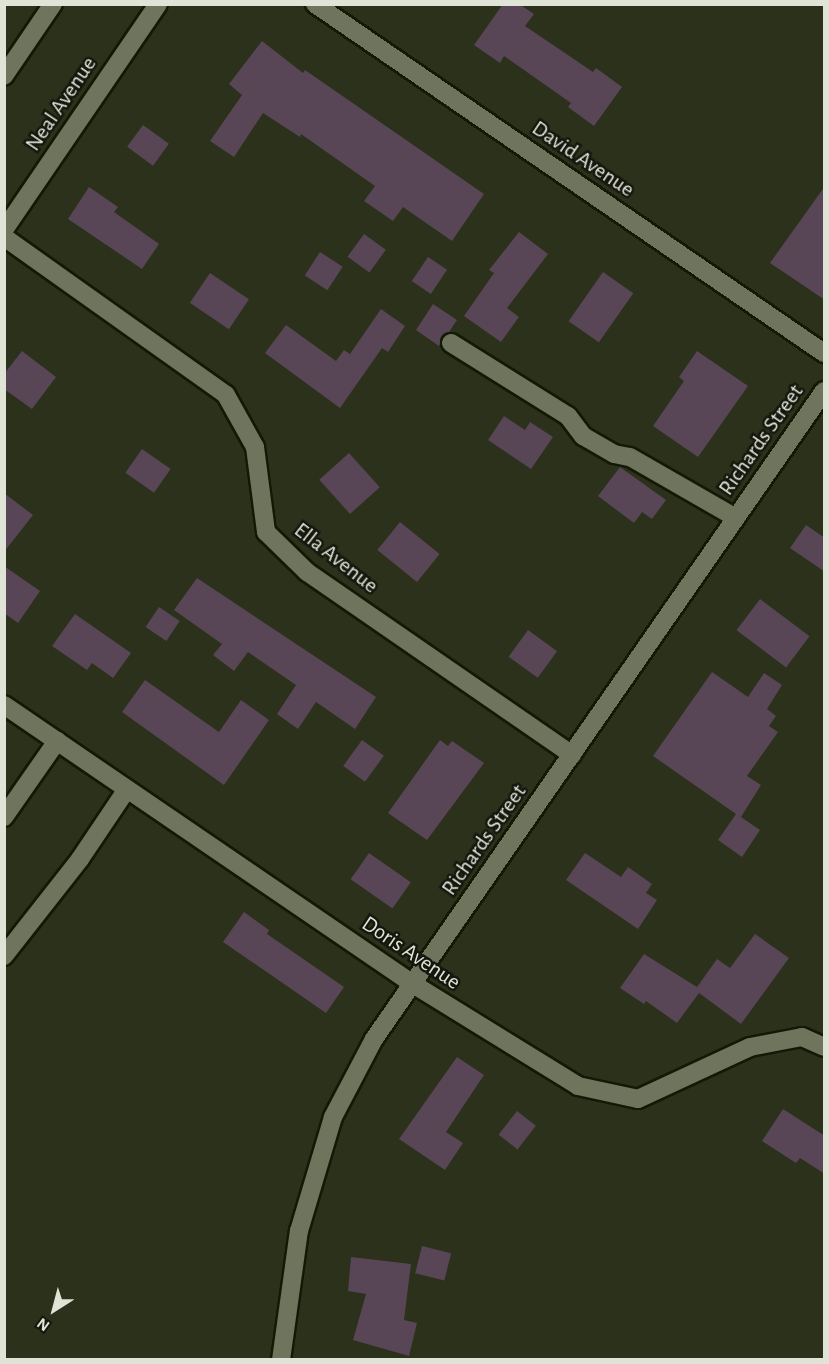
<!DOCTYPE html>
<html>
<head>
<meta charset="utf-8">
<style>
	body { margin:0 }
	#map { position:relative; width:829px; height:1364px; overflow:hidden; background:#2b311b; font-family:"Alegreya Sans",sans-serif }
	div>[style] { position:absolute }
	.building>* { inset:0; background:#584556; transform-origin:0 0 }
	.roads { filter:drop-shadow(2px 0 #131904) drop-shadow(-2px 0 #131904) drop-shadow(0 2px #131904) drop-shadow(0 -2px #131904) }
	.minor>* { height:18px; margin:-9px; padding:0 9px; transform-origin:9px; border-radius:9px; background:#6e755c }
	span { translate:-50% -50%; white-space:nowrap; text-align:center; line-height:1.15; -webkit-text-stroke:5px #15170e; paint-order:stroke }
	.street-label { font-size:22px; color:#e0e4d6 }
	.frame { position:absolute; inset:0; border:6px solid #e0e4d6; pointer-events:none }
	.north { position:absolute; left:24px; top:1280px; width:60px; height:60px; -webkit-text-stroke:4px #15170e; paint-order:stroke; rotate:216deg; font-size:16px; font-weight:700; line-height:24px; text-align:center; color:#e0e4d6 }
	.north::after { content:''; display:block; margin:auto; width:21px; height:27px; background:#e0e4d6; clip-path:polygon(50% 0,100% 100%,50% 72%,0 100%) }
</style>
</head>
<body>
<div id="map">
	<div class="building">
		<i style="clip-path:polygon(503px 4px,519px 4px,534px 14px,525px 26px,593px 72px,596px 68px,622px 87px,594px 126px,568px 107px,571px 103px,504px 56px,500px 63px,474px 45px)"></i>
		<i style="clip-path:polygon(262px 41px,303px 73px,305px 70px,484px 194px,452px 241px,403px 207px,393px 221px,364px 201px,375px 186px,301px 134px,300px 137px,263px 113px,234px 157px,210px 141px,242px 95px,229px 84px)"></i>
		<i style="left:143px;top:125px;width:32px;height:27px;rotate:36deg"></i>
		<i style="clip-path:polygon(825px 186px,825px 300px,770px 263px)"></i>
		<i style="clip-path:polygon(89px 187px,118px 207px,114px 212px,159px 244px,142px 269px,68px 219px)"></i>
		<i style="clip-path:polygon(519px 232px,548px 254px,507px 308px,519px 317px,501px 342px,464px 316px,494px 273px,489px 270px)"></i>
		<i style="left:364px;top:234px;width:27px;height:28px;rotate:36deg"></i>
		<i style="left:320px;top:252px;width:27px;height:28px;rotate:33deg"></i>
		<i style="left:428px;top:257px;width:23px;height:29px;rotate:34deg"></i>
		<i style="left:603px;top:272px;width:37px;height:60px;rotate:35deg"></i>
		<i style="left:210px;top:273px;width:47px;height:36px;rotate:34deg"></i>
		<i style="clip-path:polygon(433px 304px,457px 320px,449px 332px,442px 337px,439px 346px,416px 330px)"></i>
		<i style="clip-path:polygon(381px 309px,405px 326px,388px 352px,382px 348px,340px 408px,265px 353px,286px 325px,336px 361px,344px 350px,350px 354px)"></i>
		<i style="clip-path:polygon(22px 351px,56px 377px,32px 409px,4px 389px,4px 374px)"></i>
		<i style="clip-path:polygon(697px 351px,748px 386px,698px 457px,653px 426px,684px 381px,679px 377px)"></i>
		<i style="clip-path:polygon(504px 416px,525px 430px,530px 422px,553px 437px,531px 469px,488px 440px)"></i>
		<i style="left:142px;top:449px;width:35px;height:29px;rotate:35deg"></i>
		<i style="left:349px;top:453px;width:46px;height:40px;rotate:48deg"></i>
		<i style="clip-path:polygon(620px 467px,666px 500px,652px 519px,642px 512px,634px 523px,598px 496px)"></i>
		<i style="clip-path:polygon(4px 493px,33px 515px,4px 552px)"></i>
		<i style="left:400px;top:522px;width:51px;height:36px;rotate:39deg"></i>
		<i style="clip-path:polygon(806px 525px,825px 538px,825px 572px,790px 548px)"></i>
		<i style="clip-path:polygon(4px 566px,40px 591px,18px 623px,4px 613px)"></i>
		<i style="clip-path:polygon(197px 578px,376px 697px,355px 729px,316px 702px,298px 729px,277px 714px,296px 685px,248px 652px,234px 671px,213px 655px,222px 644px,174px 610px)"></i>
		<i style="left:760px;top:599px;width:62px;height:39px;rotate:37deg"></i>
		<i style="left:159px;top:607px;width:25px;height:24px;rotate:34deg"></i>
		<i style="clip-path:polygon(75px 614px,131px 653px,113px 678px,92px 663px,87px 670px,52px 646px)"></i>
		<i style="left:528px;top:630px;width:36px;height:33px;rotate:36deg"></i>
		<i style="clip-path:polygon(712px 672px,748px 697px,764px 673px,782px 685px,767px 709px,776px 716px,769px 726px,778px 732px,747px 776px,761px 785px,741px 817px,760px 830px,742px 857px,718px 840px,736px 814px,653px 756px)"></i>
		<i style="clip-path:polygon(145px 680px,219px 732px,241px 700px,269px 720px,224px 785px,122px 712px)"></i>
		<i style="left:362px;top:740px;width:27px;height:32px;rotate:36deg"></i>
		<i style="clip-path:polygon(440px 740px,448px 746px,452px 741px,484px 763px,427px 840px,388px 813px)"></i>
		<i style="left:369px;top:853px;width:51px;height:32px;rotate:35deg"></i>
		<i style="clip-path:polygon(585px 853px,621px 877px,628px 867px,652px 884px,646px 893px,657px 900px,638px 929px,566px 880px)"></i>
		<i style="clip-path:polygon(244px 912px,269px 930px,267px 934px,344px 987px,326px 1013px,223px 942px)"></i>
		<i style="clip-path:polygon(755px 934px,789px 958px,741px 1024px,699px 993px,677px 1023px,646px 1001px,644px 1004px,620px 988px,644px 954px,697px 987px,717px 959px,730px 968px)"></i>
		<i style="clip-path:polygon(457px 1057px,484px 1075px,446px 1132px,463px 1143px,445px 1170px,399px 1139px)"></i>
		<i style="clip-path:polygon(783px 1109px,825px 1136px,825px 1174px,800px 1158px,796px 1163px,762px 1141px)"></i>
		<i style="left:517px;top:1111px;width:24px;height:30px;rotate:38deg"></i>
		<i style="left:422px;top:1246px;width:30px;height:28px;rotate:14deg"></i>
		<i style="clip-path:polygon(351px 1257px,411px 1264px,404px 1320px,417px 1323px,409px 1356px,353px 1340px,366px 1294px,348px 1291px)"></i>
	</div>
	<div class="roads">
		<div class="minor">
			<i style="left:315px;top:4px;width:617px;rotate:34.44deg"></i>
			<i style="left:4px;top:76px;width:87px;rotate:-55.8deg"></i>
			<i style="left:4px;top:230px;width:273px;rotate:-55.7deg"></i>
			<i style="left:4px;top:237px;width:272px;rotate:35.4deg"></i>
			<i style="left:226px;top:395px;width:60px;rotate:60.9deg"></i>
			<i style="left:255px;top:447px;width:86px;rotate:82.6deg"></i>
			<i style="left:266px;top:532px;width:57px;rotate:44.3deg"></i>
			<i style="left:307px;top:572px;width:322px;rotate:34.6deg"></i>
			<i style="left:451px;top:343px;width:138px;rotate:32deg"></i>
			<i style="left:568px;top:416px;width:25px;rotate:53deg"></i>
			<i style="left:583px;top:436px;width:36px;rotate:30deg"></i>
			<i style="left:614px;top:454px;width:16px;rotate:11deg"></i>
			<i style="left:630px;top:457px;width:122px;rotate:29.9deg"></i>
			<i style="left:4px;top:705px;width:495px;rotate:34.3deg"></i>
			<i style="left:413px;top:984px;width:194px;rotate:31.7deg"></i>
			<i style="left:578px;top:1086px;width:61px;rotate:12.2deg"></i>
			<i style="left:638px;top:1099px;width:123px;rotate:-24.9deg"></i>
			<i style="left:750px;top:1047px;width:53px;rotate:-10.9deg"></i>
			<i style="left:802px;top:1037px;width:24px;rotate:24deg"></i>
			<i style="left:4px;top:817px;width:93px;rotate:-55.1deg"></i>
			<i style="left:4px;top:956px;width:123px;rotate:-51.9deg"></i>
			<i style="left:80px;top:859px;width:84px;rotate:-56.1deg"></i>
			<i style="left:281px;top:1360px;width:130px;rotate:-82.1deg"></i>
			<i style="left:299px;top:1231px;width:119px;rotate:-73.4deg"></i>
			<i style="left:333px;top:1117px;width:88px;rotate:-62.3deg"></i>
			<i style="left:374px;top:1039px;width:789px;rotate:-55.22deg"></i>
		</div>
	</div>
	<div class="street-label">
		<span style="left:61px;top:104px;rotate:-56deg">Neal Avenue</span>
		<span style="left:583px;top:159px;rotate:34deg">David Avenue</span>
		<span style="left:761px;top:440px;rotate:-55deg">Richards Street</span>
		<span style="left:336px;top:558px;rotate:38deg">Ella Avenue</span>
		<span style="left:484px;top:840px;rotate:-55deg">Richards Street</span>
		<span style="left:411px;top:953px;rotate:34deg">Doris Avenue</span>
	</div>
	<div class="frame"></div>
	<div class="north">N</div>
</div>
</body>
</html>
